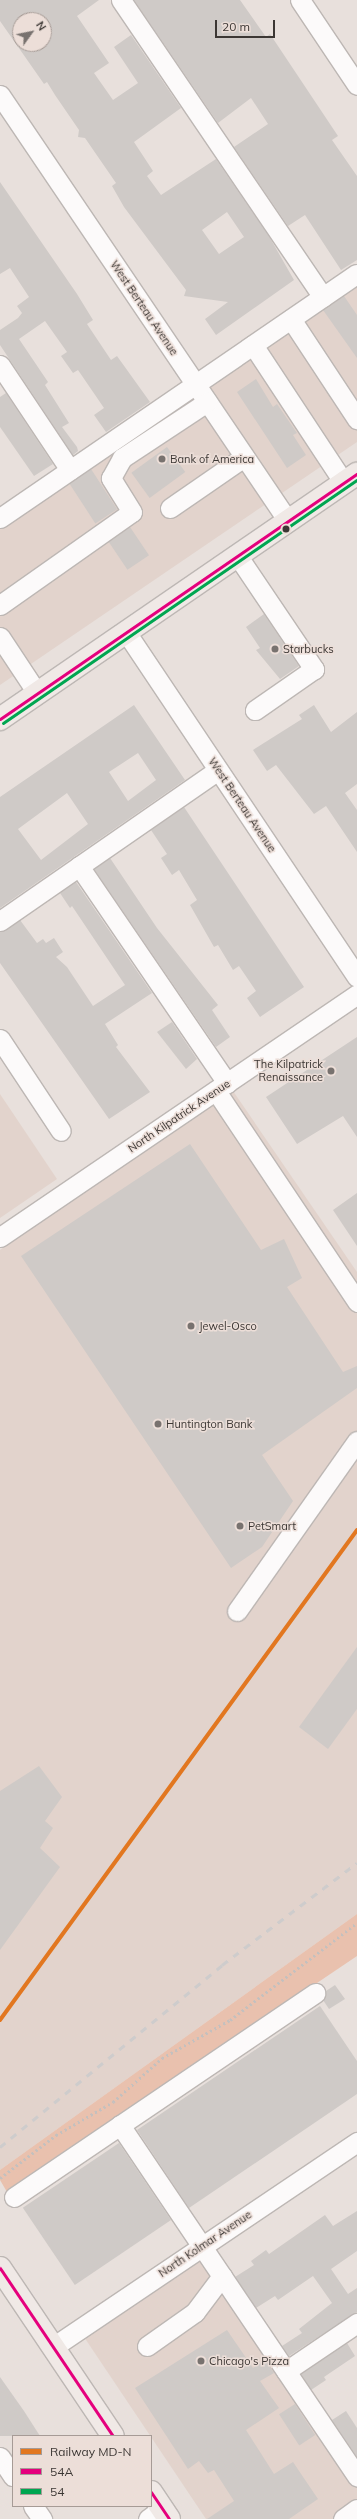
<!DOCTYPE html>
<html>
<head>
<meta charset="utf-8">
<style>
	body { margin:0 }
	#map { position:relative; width:357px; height:2519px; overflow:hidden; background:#e8e0dc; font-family:Mulish,sans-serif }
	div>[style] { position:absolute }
	.built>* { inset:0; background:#e2d3cc }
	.green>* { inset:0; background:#e9c1ae }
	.building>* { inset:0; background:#cfcac7; transform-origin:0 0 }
	.path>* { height:2.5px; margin-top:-1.25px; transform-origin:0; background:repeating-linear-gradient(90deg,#c4c0be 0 2px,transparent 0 5px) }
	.roads { filter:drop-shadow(1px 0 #bdb7b4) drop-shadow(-1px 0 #bdb7b4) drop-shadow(0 1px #bdb7b4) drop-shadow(0 -1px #bdb7b4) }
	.minor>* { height:19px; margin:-9.5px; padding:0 9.5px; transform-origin:9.5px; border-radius:9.5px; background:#fcfafa }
	.major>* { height:22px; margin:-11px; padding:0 11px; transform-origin:11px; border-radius:11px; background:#f0e9e6 }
	.rail>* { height:3px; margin-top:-1.5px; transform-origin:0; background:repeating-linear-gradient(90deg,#cecccc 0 7px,transparent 0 14px) }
	.bus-1>* { height:3px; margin:-1.5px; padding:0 1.5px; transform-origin:1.5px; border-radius:1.5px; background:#e5007d }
	.bus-2>* { height:3px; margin:-1.5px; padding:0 1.5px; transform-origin:1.5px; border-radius:1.5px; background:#00a651 }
	.rail-1>* { height:4px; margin:-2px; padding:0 2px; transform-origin:2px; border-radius:2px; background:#e27720 }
	.dots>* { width:11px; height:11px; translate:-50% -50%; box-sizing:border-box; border:2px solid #ecded8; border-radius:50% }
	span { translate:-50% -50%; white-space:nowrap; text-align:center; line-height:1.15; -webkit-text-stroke:3px #ecded8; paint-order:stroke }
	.street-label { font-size:11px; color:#3c3734 }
	.poi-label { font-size:11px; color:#3c3734 }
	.left { translate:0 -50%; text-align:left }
	.right { translate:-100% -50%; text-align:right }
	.legend { position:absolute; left:12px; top:2435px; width:140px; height:72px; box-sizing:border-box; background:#ecded8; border:1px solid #a69b96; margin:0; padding:5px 7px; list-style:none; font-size:12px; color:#3c3734 }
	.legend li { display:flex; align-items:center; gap:8px; height:20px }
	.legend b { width:20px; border:1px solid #a69b96 }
	.north { position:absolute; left:12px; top:12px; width:40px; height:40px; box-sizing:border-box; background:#ecded8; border:1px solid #a69b96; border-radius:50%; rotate:57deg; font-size:11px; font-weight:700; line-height:16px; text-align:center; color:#3c3734 }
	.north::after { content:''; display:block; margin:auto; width:14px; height:18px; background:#78726f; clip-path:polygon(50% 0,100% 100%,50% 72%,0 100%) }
	.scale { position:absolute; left:215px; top:20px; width:60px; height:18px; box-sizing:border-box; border:2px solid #3c3734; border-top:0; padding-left:5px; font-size:12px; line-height:14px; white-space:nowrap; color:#3c3734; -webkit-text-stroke:3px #ecded8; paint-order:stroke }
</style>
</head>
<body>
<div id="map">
	<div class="built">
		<i style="clip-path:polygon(357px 267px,357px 442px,0 685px,0 514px)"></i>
		<i style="clip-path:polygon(233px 1091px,357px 1272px,357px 1914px,0 2170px,0 1250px)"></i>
		<i style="clip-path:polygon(0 1094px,57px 1179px,0 1218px)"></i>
		<i style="clip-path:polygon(202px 2250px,357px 2481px,357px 2519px,206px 2519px,80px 2331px)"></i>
	</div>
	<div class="green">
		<i style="clip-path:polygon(357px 1914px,357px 1956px,7px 2192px,0 2180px,0 2170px)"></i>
	</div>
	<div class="building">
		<i style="clip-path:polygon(evenodd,0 0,99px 0,77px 16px,109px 63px,94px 73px,113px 100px,138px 83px,114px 47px,131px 35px,181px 108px,134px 142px,153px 171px,147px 176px,161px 195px,216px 159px,270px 238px,294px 280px,216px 335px,205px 319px,228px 302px,184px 296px,186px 290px,124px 207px,112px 186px,116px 183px,85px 138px,78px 137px,79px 130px,55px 95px,47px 82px,44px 84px,0 21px,0 0,20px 20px,44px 20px,44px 44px,20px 44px,20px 20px,0 0,227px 212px,244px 237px,219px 254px,202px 230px,227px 212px)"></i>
		<i style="clip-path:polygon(134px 0,240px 0,266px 37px,270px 34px,338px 136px,332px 140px,357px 176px,357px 260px,341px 270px,305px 215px,288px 226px,234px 147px,268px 124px,251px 98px,218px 123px)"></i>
		<i style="clip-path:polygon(0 182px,77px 294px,93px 320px,87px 324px,111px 360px,117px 356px,150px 402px,106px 432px,94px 415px,104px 408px,78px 370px,73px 373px,61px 356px,67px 352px,45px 321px,19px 339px,48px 382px,45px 385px,69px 423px,62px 427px,77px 447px,78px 451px,73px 455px,0 345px,0 330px,18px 318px,22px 313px,17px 306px,29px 297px,10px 268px,0 274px)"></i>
		<i style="clip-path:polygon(344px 296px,357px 315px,357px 358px,323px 310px)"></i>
		<i style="clip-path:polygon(256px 379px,273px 407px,277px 404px,297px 433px,293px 435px,306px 455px,287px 468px,237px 392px)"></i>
		<i style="clip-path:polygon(6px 393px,53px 464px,34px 476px,0 427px,0 397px)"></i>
		<i style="left:167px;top:447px;width:31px;height:44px;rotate:54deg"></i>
		<i style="left:91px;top:469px;width:48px;height:26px;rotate:57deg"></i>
		<i style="left:130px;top:527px;width:34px;height:26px;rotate:56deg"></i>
		<i style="clip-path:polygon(264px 614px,299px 666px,280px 679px,256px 650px,260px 648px,246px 627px)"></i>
		<i style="clip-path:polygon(evenodd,134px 705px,185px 780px,0 908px,0 797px,134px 705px,138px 753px,156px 780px,128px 801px,109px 772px,138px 753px,134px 705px,67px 793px,88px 824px,41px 860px,18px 829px,67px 793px)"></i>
		<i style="clip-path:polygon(314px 705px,331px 732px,357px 712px,357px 784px,345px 793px,357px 810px,357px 852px,326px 806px,314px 814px,276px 765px,267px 771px,253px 750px,302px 719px,299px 715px)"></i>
		<i style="clip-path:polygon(184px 807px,304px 987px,260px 1017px,247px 998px,256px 991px,239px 966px,233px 970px,218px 945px,214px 947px,190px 905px,197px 900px,179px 870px,172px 875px,161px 858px,167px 854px,151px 830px)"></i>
		<i style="clip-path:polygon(110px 858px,157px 928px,218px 1005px,212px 1010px,230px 1037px,216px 1047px,94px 869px)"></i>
		<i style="clip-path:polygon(76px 882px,152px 993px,105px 1024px,118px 1045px,116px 1047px,150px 1092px,109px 1119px,0 963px,0 932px,20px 920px,37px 943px,43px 939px,46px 943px,54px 938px,63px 952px,56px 957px,67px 967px,93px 1006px,125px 985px,72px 906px,70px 908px,60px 893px)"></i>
		<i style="clip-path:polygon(172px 1022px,197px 1059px,186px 1069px,157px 1032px)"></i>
		<i style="clip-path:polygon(357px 1037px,357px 1137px,343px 1116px,297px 1144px,266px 1097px)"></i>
		<i style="clip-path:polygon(190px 1144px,261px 1250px,284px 1239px,302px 1278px,287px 1287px,343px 1372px,357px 1366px,357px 1388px,262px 1455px,293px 1501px,262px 1547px,231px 1568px,21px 1256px)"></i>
		<i style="clip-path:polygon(357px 1193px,357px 1246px,333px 1210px)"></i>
		<i style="clip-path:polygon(357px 1647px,357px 1709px,328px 1749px,299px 1727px)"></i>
		<i style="clip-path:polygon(39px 1766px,62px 1797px,45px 1821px,53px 1828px,40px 1848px,60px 1867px,0 1950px,0 1791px)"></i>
		<i style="clip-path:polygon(335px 1985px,345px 1999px,329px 2009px,323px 2000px,326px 1991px)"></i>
		<i style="clip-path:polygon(320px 2006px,357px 2061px,357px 2094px,189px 2208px,137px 2130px)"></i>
		<i style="left:119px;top:2143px;width:93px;height:116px;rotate:56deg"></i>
		<i style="clip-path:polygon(357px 2211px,357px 2251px,331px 2269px,348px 2294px,357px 2288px,357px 2312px,289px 2356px,282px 2346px,302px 2333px,299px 2329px,332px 2303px,313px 2276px,278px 2300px,275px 2296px,256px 2308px,235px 2277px,254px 2265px,251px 2261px,266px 2250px,269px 2254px,325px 2215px,333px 2226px)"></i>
		<i style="clip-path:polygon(227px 2330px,253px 2368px,265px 2360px,274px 2373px,260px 2381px,279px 2408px,246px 2430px,274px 2474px,293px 2462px,318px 2499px,289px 2519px,207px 2519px,234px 2501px,214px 2470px,208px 2473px,199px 2461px,188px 2469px,135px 2388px)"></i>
		<i style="clip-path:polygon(347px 2343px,355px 2356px,324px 2377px,326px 2380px,311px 2390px,301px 2374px)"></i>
		<i style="clip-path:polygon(0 2377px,24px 2411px,40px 2436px,0 2436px)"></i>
		<i style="left:295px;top:2404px;width:37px;height:19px;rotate:57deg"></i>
		<i style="clip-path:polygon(346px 2411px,357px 2428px,357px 2457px,332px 2420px)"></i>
	</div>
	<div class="path">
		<i style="left:0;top:2178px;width:71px;rotate:-37.5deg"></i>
		<i style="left:56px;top:2135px;width:66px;rotate:-30.1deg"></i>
		<i style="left:113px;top:2102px;width:66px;rotate:-41.9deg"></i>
		<i style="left:162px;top:2058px;width:78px;rotate:-29.2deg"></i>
		<i style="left:230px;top:2020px;width:160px;rotate:-37.4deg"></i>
	</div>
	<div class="roads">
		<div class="minor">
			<i style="left:121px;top:0;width:359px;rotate:55.8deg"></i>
			<i style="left:300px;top:0;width:102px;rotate:56.2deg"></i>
			<i style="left:0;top:95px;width:514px;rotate:55.94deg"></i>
			<i style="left:291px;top:319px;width:120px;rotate:56.6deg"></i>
			<i style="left:253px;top:345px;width:165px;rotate:56.6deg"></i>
			<i style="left:0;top:365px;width:126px;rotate:56.3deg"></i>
			<i style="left:170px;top:508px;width:90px;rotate:-34.6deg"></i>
			<i style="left:0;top:518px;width:432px;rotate:-34.4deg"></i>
			<i style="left:237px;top:555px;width:138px;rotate:56deg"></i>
			<i style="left:314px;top:669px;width:72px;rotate:145.2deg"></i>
			<i style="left:0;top:605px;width:161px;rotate:-35.2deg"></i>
			<i style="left:132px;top:512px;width:40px;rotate:-122deg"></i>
			<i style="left:111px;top:478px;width:23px;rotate:-61deg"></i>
			<i style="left:122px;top:458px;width:102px;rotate:-33.4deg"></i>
			<i style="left:126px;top:632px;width:415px;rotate:56.2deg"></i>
			<i style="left:0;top:637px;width:67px;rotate:56.5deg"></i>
			<i style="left:79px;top:866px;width:263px;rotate:55.7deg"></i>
			<i style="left:0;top:921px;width:265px;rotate:-34.7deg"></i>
			<i style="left:0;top:1039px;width:110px;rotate:56.5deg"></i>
			<i style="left:216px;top:1091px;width:254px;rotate:56.2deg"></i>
			<i style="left:0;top:1237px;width:432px;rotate:-34.2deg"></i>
			<i style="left:237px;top:1611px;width:208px;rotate:-54.8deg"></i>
			<i style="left:120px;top:2125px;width:424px;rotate:56deg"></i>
			<i style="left:14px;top:2197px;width:364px;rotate:-34.1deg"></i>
			<i style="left:147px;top:2346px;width:59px;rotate:-35.3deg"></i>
			<i style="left:195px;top:2312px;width:45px;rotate:-53.1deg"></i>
			<i style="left:53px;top:2347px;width:367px;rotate:-34deg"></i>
			<i style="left:286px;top:2371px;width:86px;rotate:-34.1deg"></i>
			<i style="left:0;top:2457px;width:23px;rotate:56deg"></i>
			<i style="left:33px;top:2506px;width:16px;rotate:55deg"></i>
			<i style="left:148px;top:2519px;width:17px;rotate:-36deg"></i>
			<i style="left:343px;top:2519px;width:17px;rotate:-36deg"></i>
		</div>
		<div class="major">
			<i style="left:0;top:719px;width:433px;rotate:-34.5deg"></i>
			<i style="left:0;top:2268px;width:202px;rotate:56.1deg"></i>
			<i style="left:151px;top:2492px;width:32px;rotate:56deg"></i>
		</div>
	</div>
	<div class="rail">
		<i style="left:0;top:2147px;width:287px;rotate:-39.3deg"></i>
		<i style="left:222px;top:1965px;width:169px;rotate:-37.1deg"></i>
	</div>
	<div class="bus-1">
		<i style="left:0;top:719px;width:433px;rotate:-34.5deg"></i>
		<i style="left:0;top:2268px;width:202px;rotate:56.1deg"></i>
		<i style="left:151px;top:2492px;width:32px;rotate:56deg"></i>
	</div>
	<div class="bus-2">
		<i style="left:3px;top:723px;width:429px;rotate:-34.5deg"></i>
	</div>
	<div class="rail-1">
		<i style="left:0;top:2020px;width:606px;rotate:-53.92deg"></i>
	</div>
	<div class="dots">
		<i style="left:162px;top:459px;background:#78726f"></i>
		<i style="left:286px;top:529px;background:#3c3734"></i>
		<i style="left:275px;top:649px;background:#78726f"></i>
		<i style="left:331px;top:1071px;background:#78726f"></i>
		<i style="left:191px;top:1326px;background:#78726f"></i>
		<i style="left:158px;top:1424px;background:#78726f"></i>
		<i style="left:240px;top:1526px;background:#78726f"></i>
		<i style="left:201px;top:2361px;background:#78726f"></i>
	</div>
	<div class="street-label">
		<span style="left:144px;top:308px;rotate:56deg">West Berteau Avenue</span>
		<span style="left:242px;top:805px;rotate:56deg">West Berteau Avenue</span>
		<span style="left:179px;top:1116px;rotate:-34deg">North Kilpatrick Avenue</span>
		<span style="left:205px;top:2244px;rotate:-34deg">North Kolmar Avenue</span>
	</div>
	<div class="poi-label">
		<span class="left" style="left:170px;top:459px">Bank of America</span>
		<span class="left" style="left:283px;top:649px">Starbucks</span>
		<span class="right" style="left:323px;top:1071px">The Kilpatrick<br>Renaissance</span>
		<span class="left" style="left:199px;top:1326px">Jewel-Osco</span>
		<span class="left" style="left:166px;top:1424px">Huntington Bank</span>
		<span class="left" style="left:248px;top:1526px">PetSmart</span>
		<span class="left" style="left:209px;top:2361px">Chicago's Pizza</span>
	</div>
	<ul class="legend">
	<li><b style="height:5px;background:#e27720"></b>Railway MD-N</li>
	<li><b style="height:5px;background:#e5007d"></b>54A</li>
	<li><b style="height:5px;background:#00a651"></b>54</li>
	</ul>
	<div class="north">N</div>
	<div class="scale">20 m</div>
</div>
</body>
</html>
